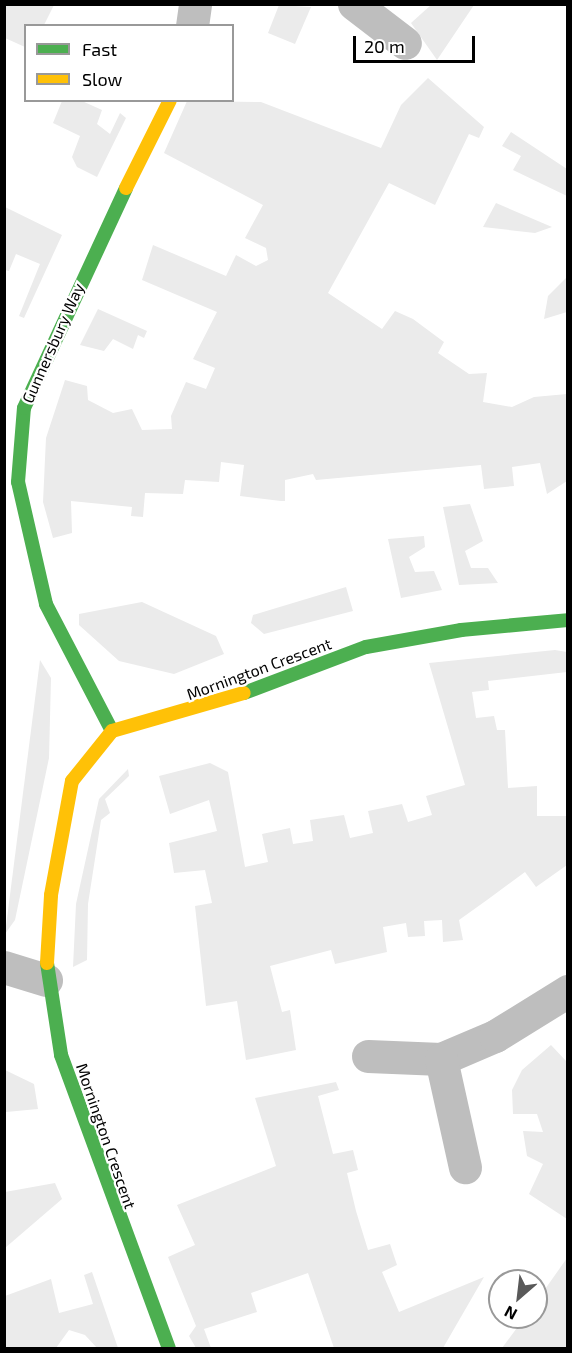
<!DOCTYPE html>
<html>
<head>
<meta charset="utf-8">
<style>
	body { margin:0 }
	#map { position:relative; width:572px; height:1353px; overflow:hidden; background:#fff; font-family:"Exo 2",sans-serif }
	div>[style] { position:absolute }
	.green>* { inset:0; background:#ebebeb }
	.street>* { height:33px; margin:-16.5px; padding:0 16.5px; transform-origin:16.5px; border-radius:16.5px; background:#bebebe }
	.fast>* { height:14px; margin:-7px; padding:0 7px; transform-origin:7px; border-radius:7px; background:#4caf50 }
	.slow>* { height:14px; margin:-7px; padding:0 7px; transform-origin:7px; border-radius:7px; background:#ffc107 }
	span { translate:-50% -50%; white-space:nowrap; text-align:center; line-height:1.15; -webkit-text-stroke:4.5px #fff; paint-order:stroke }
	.street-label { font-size:16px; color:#000 }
	.frame { position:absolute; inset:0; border:6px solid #000; pointer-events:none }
	.legend { position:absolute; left:24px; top:24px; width:210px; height:78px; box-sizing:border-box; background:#fff; border:2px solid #999; margin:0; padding:8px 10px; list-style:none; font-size:18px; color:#000 }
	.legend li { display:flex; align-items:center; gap:12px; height:30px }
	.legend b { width:30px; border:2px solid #999 }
	.north { position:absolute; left:488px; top:1269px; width:60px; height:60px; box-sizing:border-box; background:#fff; border:2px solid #999; border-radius:50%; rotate:208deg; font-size:16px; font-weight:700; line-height:24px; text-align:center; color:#000 }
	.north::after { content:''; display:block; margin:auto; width:21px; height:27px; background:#595959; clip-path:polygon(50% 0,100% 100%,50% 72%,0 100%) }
	.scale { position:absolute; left:353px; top:36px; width:122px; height:27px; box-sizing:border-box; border:3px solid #000; border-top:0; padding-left:8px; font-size:18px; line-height:21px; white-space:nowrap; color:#000; -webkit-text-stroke:4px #fff; paint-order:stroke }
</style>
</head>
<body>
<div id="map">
	<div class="green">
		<i style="clip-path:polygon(5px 4px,54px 4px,54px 5px,44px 25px,26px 26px,25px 47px,5px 38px)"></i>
		<i style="clip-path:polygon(432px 4px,474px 5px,437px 60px,411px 23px)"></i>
		<i style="clip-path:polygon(279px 5px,311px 7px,295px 44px,268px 33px)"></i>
		<i style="clip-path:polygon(428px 78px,484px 127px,479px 138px,469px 134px,435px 205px,389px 183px,328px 293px,382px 329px,395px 311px,413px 319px,444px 342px,438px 353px,469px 374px,487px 373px,483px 402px,512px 407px,534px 397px,567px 394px,567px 481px,547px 494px,540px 463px,512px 467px,514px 486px,484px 489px,481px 465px,316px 480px,313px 474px,285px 480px,285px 501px,281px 501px,240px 496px,244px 465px,221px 462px,219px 482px,185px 480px,183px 494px,145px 493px,143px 517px,131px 516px,132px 507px,71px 501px,72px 533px,53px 538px,43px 502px,46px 438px,65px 380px,87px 386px,88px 400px,113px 413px,132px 409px,142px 430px,172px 429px,171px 416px,186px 382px,206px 389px,215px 368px,193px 359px,217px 312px,142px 280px,153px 245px,226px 276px,236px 255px,256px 266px,268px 260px,266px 248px,245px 238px,263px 205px,164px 153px,187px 101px,261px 102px,381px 148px,401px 105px)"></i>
		<i style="clip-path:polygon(62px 101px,82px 101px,102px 110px,97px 124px,110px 134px,120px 113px,126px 118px,97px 177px,77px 167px,72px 157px,80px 136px,53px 123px)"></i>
		<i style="clip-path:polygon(511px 132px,567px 169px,567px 196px,513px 170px,521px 156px,502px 146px)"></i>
		<i style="clip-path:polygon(496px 203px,552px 227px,535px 233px,483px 227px)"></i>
		<i style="clip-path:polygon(5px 207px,62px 235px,24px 318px,19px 316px,40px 264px,16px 254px,9px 271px,5px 270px)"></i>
		<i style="clip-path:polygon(567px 277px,567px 312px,544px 319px,548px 296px)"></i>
		<i style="clip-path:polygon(98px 309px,147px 331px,144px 338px,138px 335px,133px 349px,113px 339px,104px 351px,80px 345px)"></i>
		<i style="clip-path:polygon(470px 504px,483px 541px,465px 551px,471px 568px,488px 568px,498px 583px,459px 585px,443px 507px)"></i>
		<i style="clip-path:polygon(424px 536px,425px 547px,409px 557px,415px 572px,434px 571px,442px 590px,401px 598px,388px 539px)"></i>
		<i style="clip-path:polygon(346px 587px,353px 611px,264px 634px,251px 623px,253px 615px)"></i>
		<i style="clip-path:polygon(142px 602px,216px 636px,224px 654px,174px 674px,119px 661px,79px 625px,79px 614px)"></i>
		<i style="clip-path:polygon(555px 650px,567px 652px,567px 672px,488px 681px,489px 690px,472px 692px,476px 718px,494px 716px,497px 730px,505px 730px,508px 788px,537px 786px,537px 816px,567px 816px,567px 865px,536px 887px,525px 872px,487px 900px,459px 920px,463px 940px,443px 942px,442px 920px,424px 921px,425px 936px,408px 937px,406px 923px,383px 927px,387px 952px,335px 964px,331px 950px,270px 966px,282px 1012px,290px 1010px,296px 1050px,246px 1060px,237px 1001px,206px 1006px,195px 906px,212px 903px,205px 870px,174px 873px,169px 843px,217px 831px,209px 800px,170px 814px,159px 776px,210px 763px,228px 772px,245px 867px,268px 862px,262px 834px,290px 828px,293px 844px,313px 841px,310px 820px,344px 815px,350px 838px,373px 833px,368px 811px,402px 804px,408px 822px,432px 815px,426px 796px,465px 785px,429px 663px)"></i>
		<i style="clip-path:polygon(40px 660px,51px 678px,49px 758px,15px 920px,5px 934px)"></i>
		<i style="clip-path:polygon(128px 769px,129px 776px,105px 799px,110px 813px,101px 820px,88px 904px,87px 960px,73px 967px,76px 904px,99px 799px)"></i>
		<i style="clip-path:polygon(551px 1045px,567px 1062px,567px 1219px,529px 1194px,543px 1164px,527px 1156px,523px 1131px,543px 1132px,537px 1114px,513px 1114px,512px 1090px,522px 1070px)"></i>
		<i style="clip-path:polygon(5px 1070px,34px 1084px,38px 1109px,6px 1112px,5px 1147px)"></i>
		<i style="clip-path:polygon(336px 1082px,339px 1090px,318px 1096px,333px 1154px,353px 1150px,358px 1170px,347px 1173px,356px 1211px,368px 1250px,390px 1244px,397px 1265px,382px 1272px,399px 1312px,484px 1277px,443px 1348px,334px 1348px,308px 1273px,251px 1293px,257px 1312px,204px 1329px,211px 1348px,196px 1348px,189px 1336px,196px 1326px,168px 1257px,195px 1245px,177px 1205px,276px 1166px,255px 1098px)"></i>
		<i style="clip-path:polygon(55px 1183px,62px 1199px,5px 1248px,5px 1192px)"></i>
		<i style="clip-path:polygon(567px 1258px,567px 1348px,502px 1348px,525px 1317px,536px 1317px,536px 1302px)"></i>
		<i style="clip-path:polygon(92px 1272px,118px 1348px,97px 1348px,85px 1335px,69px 1330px,56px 1348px,5px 1348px,5px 1296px,51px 1279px,59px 1313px,93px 1304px,84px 1275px)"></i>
	</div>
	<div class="street">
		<i style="left:354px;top:4px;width:64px;rotate:37.4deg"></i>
		<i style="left:192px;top:26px;width:22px;rotate:-82deg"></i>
		<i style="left:4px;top:967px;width:44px;rotate:17.2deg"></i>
		<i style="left:368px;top:1056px;width:73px;rotate:2.4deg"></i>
		<i style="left:441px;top:1059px;width:59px;rotate:-23.1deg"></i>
		<i style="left:495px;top:1036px;width:86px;rotate:-31.7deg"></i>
		<i style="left:441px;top:1059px;width:111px;rotate:77.5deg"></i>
	</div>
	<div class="fast">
		<i style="left:244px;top:693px;width:130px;rotate:-20.7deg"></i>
		<i style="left:366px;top:647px;width:97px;rotate:-10.1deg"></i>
		<i style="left:461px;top:630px;width:107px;rotate:-5.3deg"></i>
		<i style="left:112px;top:731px;width:143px;rotate:-117.5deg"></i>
		<i style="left:46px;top:604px;width:125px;rotate:-102.9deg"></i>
		<i style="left:18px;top:482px;width:74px;rotate:-85.4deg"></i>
		<i style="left:24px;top:408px;width:242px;rotate:-65.1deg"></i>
		<i style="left:47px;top:963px;width:93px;rotate:81.3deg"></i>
		<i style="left:61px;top:1055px;width:312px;rotate:69.8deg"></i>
	</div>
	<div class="slow">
		<i style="left:126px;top:188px;width:98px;rotate:-63.4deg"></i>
		<i style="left:47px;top:963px;width:68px;rotate:-86.6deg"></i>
		<i style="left:51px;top:895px;width:116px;rotate:-79.6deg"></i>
		<i style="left:72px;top:781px;width:64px;rotate:-51.3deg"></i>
		<i style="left:112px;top:731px;width:137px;rotate:-16.1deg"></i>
	</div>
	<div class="street-label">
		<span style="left:53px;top:343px;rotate:-66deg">Gunnersbury Way</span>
		<span style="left:259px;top:669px;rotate:-20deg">Mornington Crescent</span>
		<span style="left:106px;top:1136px;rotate:71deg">Mornington Crescent</span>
	</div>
	<div class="frame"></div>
	<ul class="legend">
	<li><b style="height:8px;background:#4caf50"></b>Fast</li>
	<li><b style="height:8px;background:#ffc107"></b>Slow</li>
	</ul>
	<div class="north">N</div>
	<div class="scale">20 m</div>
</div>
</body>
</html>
